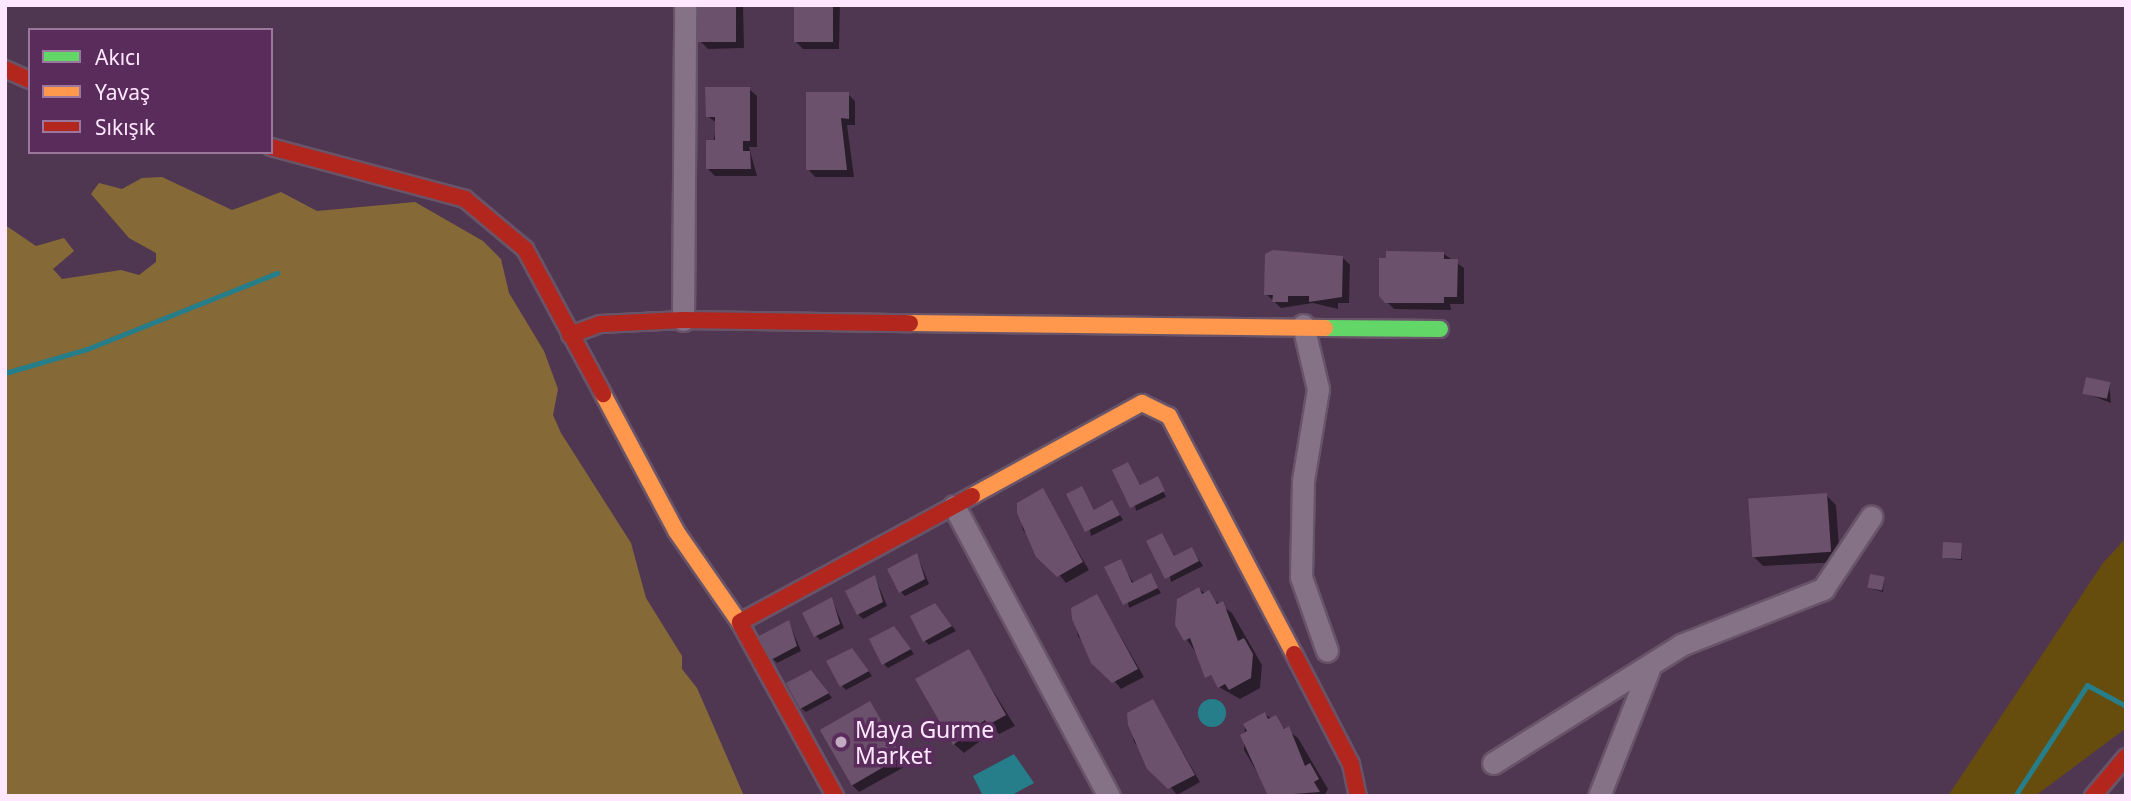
<!DOCTYPE html>
<html>
<head>
<meta charset="utf-8">
<style>
	body { margin:0 }
	#map { position:relative; width:2131px; height:801px; overflow:hidden; background:#503751; font-family:"Noto Sans",sans-serif }
	div>[style] { position:absolute }
	.green>* { inset:0; background:#674d0d }
	.forest>* { inset:0; background:#856a37 }
	.water>* { inset:0; background:#257e89 }
	.round { border-radius:50% }
	.shadow>* { inset:0; background:#0007 }
	.stream>* { height:5px; margin:-2.5px; padding:0 2.5px; transform-origin:2.5px; border-radius:2.5px; background:#257e89 }
	.building>* { inset:0; background:#6b516c; transform-origin:0 0 }
	.roads { filter:drop-shadow(2px 0 #685469) drop-shadow(-2px 0 #685469) drop-shadow(0 2px #685469) drop-shadow(0 -2px #685469) }
	.street>* { height:21px; margin:-10.5px; padding:0 10.5px; transform-origin:10.5px; border-radius:10.5px; background:#867287 }
	.fast>* { height:16px; margin:-8px; padding:0 8px; transform-origin:8px; border-radius:8px; background:#63d668 }
	.slow>* { height:16px; margin:-8px; padding:0 8px; transform-origin:8px; border-radius:8px; background:#ff974d }
	.jam>* { height:16px; margin:-8px; padding:0 8px; transform-origin:8px; border-radius:8px; background:#b3261e }
	.dots>* { width:19px; height:19px; translate:-50% -50%; box-sizing:border-box; border:4px solid #5a2c5c; border-radius:50% }
	span { translate:-50% -50%; white-space:nowrap; text-align:center; line-height:1.15; -webkit-text-stroke:7px #5a2c5c; paint-order:stroke }
	.poi-label { font-size:23px; color:#ffe8ff }
	.left { translate:0 -50%; text-align:left }
	.frame { position:absolute; inset:0; border:7px solid #ffe8ff; pointer-events:none }
	.legend { position:absolute; left:28px; top:28px; width:245px; height:126px; box-sizing:border-box; background:#5a2c5c; border:2px solid #9c779d; margin:0; padding:9px 12px; list-style:none; font-size:21px; color:#ffe8ff }
	.legend li { display:flex; align-items:center; gap:14px; height:35px }
	.legend b { width:35px; border:2px solid #9c779d }
</style>
</head>
<body>
<div id="map">
	<div class="green">
		<i style="clip-path:polygon(2126px 538px,2126px 728px,2035px 796px,1948px 796px,2103px 563px)"></i>
	</div>
	<div class="forest">
		<i style="clip-path:polygon(162px 177px,232px 210px,281px 192px,317px 211px,415px 202px,483px 241px,501px 259px,509px 293px,544px 351px,558px 389px,553px 415px,561px 433px,631px 543px,646px 598px,682px 656px,682px 669px,697px 688px,744px 796px,5px 796px,5px 225px,36px 246px,64px 238px,74px 251px,53px 269px,62px 279px,121px 270px,139px 275px,156px 262px,156px 253px,129px 238px,91px 194px,99px 183px,122px 189px,142px 178px)"></i>
	</div>
	<div class="water">
		<i class="round" style="left:1198px;top:699px;width:28px;height:28px"></i>
		<i style="clip-path:polygon(1014px 754px,1034px 783px,1010px 796px,983px 796px,973px 776px)"></i>
	</div>
	<div class="shadow">
		<i style="clip-path:polygon(700px 5px,743px 5px,744px 48px,708px 49px,701px 42px)"></i>
		<i style="clip-path:polygon(796px 5px,840px 5px,839px 49px,803px 49px,796px 42px)"></i>
		<i style="clip-path:polygon(749px 89px,757px 96px,757px 147px,749px 147px,757px 176px,715px 176px,708px 169px,717px 123px,707px 116px)"></i>
		<i style="clip-path:polygon(848px 94px,855px 101px,855px 125px,847px 125px,854px 177px,815px 177px,808px 169px)"></i>
		<i style="clip-path:polygon(1444px 254px,1464px 268px,1464px 304px,1450px 304px,1451px 310px,1394px 309px,1381px 296px)"></i>
		<i style="clip-path:polygon(1342px 257px,1350px 265px,1349px 303px,1338px 303px,1338px 309px,1313px 303px,1281px 308px,1266px 294px)"></i>
		<i style="clip-path:polygon(2109px 384px,2111px 403px,2085px 393px)"></i>
		<i style="clip-path:polygon(1127px 464px,1141px 486px,1158px 481px,1166px 497px,1136px 511px)"></i>
		<i style="clip-path:polygon(1082px 488px,1095px 511px,1112px 502px,1123px 520px,1091px 536px)"></i>
		<i style="clip-path:polygon(1042px 491px,1089px 570px,1066px 583px,1023px 530px,1018px 504px)"></i>
		<i style="clip-path:polygon(1826px 495px,1836px 505px,1840px 562px,1763px 566px,1753px 556px)"></i>
		<i style="clip-path:polygon(1162px 535px,1175px 557px,1192px 549px,1203px 566px,1171px 582px)"></i>
		<i style="clip-path:polygon(1961px 545px,1962px 560px,1944px 558px)"></i>
		<i style="clip-path:polygon(917px 555px,929px 584px,905px 596px,901px 592px)"></i>
		<i style="clip-path:polygon(1120px 561px,1134px 584px,1150px 576px,1161px 593px,1129px 608px)"></i>
		<i style="clip-path:polygon(875px 577px,887px 606px,863px 619px,858px 614px)"></i>
		<i style="clip-path:polygon(1884px 578px,1883px 592px,1869px 588px)"></i>
		<i style="clip-path:polygon(1199px 589px,1232px 613px,1262px 665px,1260px 688px,1240px 699px,1219px 687px,1177px 625px)"></i>
		<i style="clip-path:polygon(1097px 596px,1144px 677px,1121px 689px,1078px 636px,1073px 609px)"></i>
		<i style="clip-path:polygon(832px 599px,844px 628px,820px 640px,816px 636px)"></i>
		<i style="clip-path:polygon(939px 609px,956px 631px,929px 645px,925px 641px)"></i>
		<i style="clip-path:polygon(789px 622px,801px 651px,777px 663px,773px 659px)"></i>
		<i style="clip-path:polygon(898px 632px,914px 654px,888px 668px,884px 664px)"></i>
		<i style="clip-path:polygon(968px 651px,1015px 726px,999px 734px,995px 730px,964px 753px,954px 744px)"></i>
		<i style="clip-path:polygon(856px 654px,872px 676px,846px 690px,842px 686px)"></i>
		<i style="clip-path:polygon(816px 676px,832px 698px,806px 712px,801px 708px)"></i>
		<i style="clip-path:polygon(1153px 701px,1200px 782px,1177px 795px,1134px 742px,1129px 714px)"></i>
		<i style="clip-path:polygon(870px 703px,908px 765px,859px 792px,852px 785px)"></i>
		<i style="clip-path:polygon(1265px 714px,1298px 738px,1328px 789px,1324px 796px,1271px 796px,1244px 750px,1245px 725px)"></i>
	</div>
	<div class="stream">
		<i style="left:5px;top:373px;width:85px;rotate:-16.3deg"></i>
		<i style="left:87px;top:349px;width:205px;rotate:-21.8deg"></i>
		<i style="left:2015px;top:796px;width:132px;rotate:-57deg"></i>
		<i style="left:2087px;top:685px;width:44px;rotate:28.3deg"></i>
	</div>
	<div class="building">
		<i style="left:698px;top:5px;width:38px;height:37px"></i>
		<i style="left:794px;top:5px;width:39px;height:37px"></i>
		<i style="clip-path:polygon(705px 87px,750px 87px,750px 141px,743px 141px,743px 151px,750px 151px,751px 169px,706px 169px,706px 140px,715px 140px,715px 117px,706px 117px)"></i>
		<i style="clip-path:polygon(806px 92px,849px 92px,849px 119px,841px 118px,847px 170px,806px 170px)"></i>
		<i style="clip-path:polygon(1273px 250px,1343px 256px,1342px 297px,1309px 302px,1309px 296px,1288px 296px,1288px 302px,1272px 302px,1273px 295px,1264px 295px,1265px 254px)"></i>
		<i style="clip-path:polygon(1386px 251px,1444px 252px,1444px 259px,1458px 259px,1457px 297px,1444px 297px,1444px 303px,1385px 303px,1379px 296px,1379px 258px,1386px 258px)"></i>
		<i style="left:2086px;top:377px;width:25px;height:17px;rotate:12deg"></i>
		<i style="clip-path:polygon(1128px 462px,1140px 485px,1158px 476px,1165px 491px,1130px 508px,1112px 470px)"></i>
		<i style="clip-path:polygon(1082px 486px,1094px 510px,1112px 500px,1120px 515px,1085px 532px,1066px 494px)"></i>
		<i style="clip-path:polygon(1043px 488px,1083px 562px,1057px 577px,1036px 557px,1017px 513px,1017px 503px)"></i>
		<i style="left:1827px;top:493px;width:59px;height:79px;rotate:86deg"></i>
		<i style="clip-path:polygon(1162px 533px,1174px 556px,1192px 547px,1199px 561px,1165px 579px,1146px 541px)"></i>
		<i style="left:1943px;top:542px;width:19px;height:16px;rotate:3deg"></i>
		<i style="clip-path:polygon(917px 553px,925px 579px,899px 593px,887px 569px)"></i>
		<i style="clip-path:polygon(1121px 559px,1132px 583px,1151px 573px,1158px 588px,1123px 605px,1104px 567px)"></i>
		<i style="left:1870px;top:574px;width:15px;height:14px;rotate:11deg"></i>
		<i style="clip-path:polygon(875px 575px,883px 602px,857px 615px,845px 591px)"></i>
		<i style="clip-path:polygon(1199px 587px,1202px 594px,1209px 590px,1217px 604px,1223px 601px,1238px 641px,1244px 638px,1253px 654px,1251px 678px,1229px 690px,1225px 684px,1218px 688px,1211px 675px,1205px 678px,1190px 638px,1184px 641px,1175px 625px,1177px 599px)"></i>
		<i style="clip-path:polygon(1097px 594px,1138px 669px,1112px 683px,1091px 663px,1072px 619px,1071px 608px)"></i>
		<i style="clip-path:polygon(832px 597px,840px 624px,814px 637px,802px 613px)"></i>
		<i style="clip-path:polygon(935px 603px,952px 626px,923px 642px,910px 616px)"></i>
		<i style="clip-path:polygon(789px 620px,797px 646px,771px 660px,759px 636px)"></i>
		<i style="clip-path:polygon(894px 626px,911px 649px,882px 665px,869px 639px)"></i>
		<i style="clip-path:polygon(852px 648px,869px 671px,840px 687px,826px 661px)"></i>
		<i style="clip-path:polygon(969px 649px,1006px 715px,988px 725px,985px 720px,953px 745px,915px 679px)"></i>
		<i style="clip-path:polygon(811px 670px,829px 693px,800px 709px,786px 683px)"></i>
		<i style="clip-path:polygon(1153px 699px,1195px 775px,1168px 789px,1147px 769px,1128px 725px,1127px 713px)"></i>
		<i style="left:870px;top:701px;width:64px;height:58px;rotate:60deg"></i>
		<i style="clip-path:polygon(1265px 712px,1268px 719px,1276px 715px,1284px 729px,1289px 726px,1305px 766px,1310px 763px,1319px 779px,1314px 782px,1320px 792px,1268px 796px,1240px 735px,1247px 731px,1243px 724px)"></i>
	</div>
	<div class="roads">
		<div class="street">
			<i style="left:683px;top:320px;width:315px;rotate:-89.6deg"></i>
			<i style="left:1303px;top:325px;width:66px;rotate:76.8deg"></i>
			<i style="left:1318px;top:389px;width:93px;rotate:99.3deg"></i>
			<i style="left:1303px;top:481px;width:96px;rotate:91.2deg"></i>
			<i style="left:1301px;top:577px;width:78px;rotate:70.6deg"></i>
			<i style="left:954px;top:506px;width:329px;rotate:61.9deg"></i>
			<i style="left:1493px;top:763px;width:222px;rotate:-32.1deg"></i>
			<i style="left:1681px;top:645px;width:153px;rotate:-21.5deg"></i>
			<i style="left:1823px;top:589px;width:87px;rotate:-56.3deg"></i>
			<i style="left:1599px;top:796px;width:136px;rotate:-68.5deg"></i>
		</div>
		<div class="fast">
			<i style="left:1325px;top:328px;width:115px;rotate:0.5deg"></i>
		</div>
		<div class="slow">
			<i style="left:910px;top:323px;width:415px;rotate:0.7deg"></i>
			<i style="left:603px;top:394px;width:155px;rotate:61.9deg"></i>
			<i style="left:676px;top:531px;width:112px;rotate:55.2deg"></i>
			<i style="left:972px;top:496px;width:194px;rotate:-28.7deg"></i>
			<i style="left:1142px;top:403px;width:30px;rotate:26deg"></i>
			<i style="left:1169px;top:416px;width:269px;rotate:62.3deg"></i>
		</div>
		<div class="jam">
			<i style="left:5px;top:69px;width:27px;rotate:24deg"></i>
			<i style="left:271px;top:147px;width:201px;rotate:15deg"></i>
			<i style="left:465px;top:199px;width:78px;rotate:39.8deg"></i>
			<i style="left:525px;top:249px;width:165px;rotate:61.7deg"></i>
			<i style="left:570px;top:335px;width:32px;rotate:-20deg"></i>
			<i style="left:600px;top:324px;width:83px;rotate:-2.8deg"></i>
			<i style="left:683px;top:320px;width:227px;rotate:0.8deg"></i>
			<i style="left:740px;top:622px;width:264px;rotate:-28.5deg"></i>
			<i style="left:740px;top:623px;width:197px;rotate:61.2deg"></i>
			<i style="left:1294px;top:654px;width:124px;rotate:62.6deg"></i>
			<i style="left:1351px;top:764px;width:33px;rotate:78deg"></i>
			<i style="left:2093px;top:796px;width:51px;rotate:-49.8deg"></i>
		</div>
	</div>
	<div class="dots">
		<i style="left:841px;top:742px;background:#c2aac2"></i>
	</div>
	<div class="poi-label">
		<span class="left" style="left:855px;top:742px">Maya Gurme<br>Market</span>
	</div>
	<div class="frame"></div>
	<ul class="legend">
	<li><b style="height:9px;background:#63d668"></b>Akıcı</li>
	<li><b style="height:9px;background:#ff974d"></b>Yavaş</li>
	<li><b style="height:9px;background:#b3261e"></b>Sıkışık</li>
	</ul>
</div>
</body>
</html>
